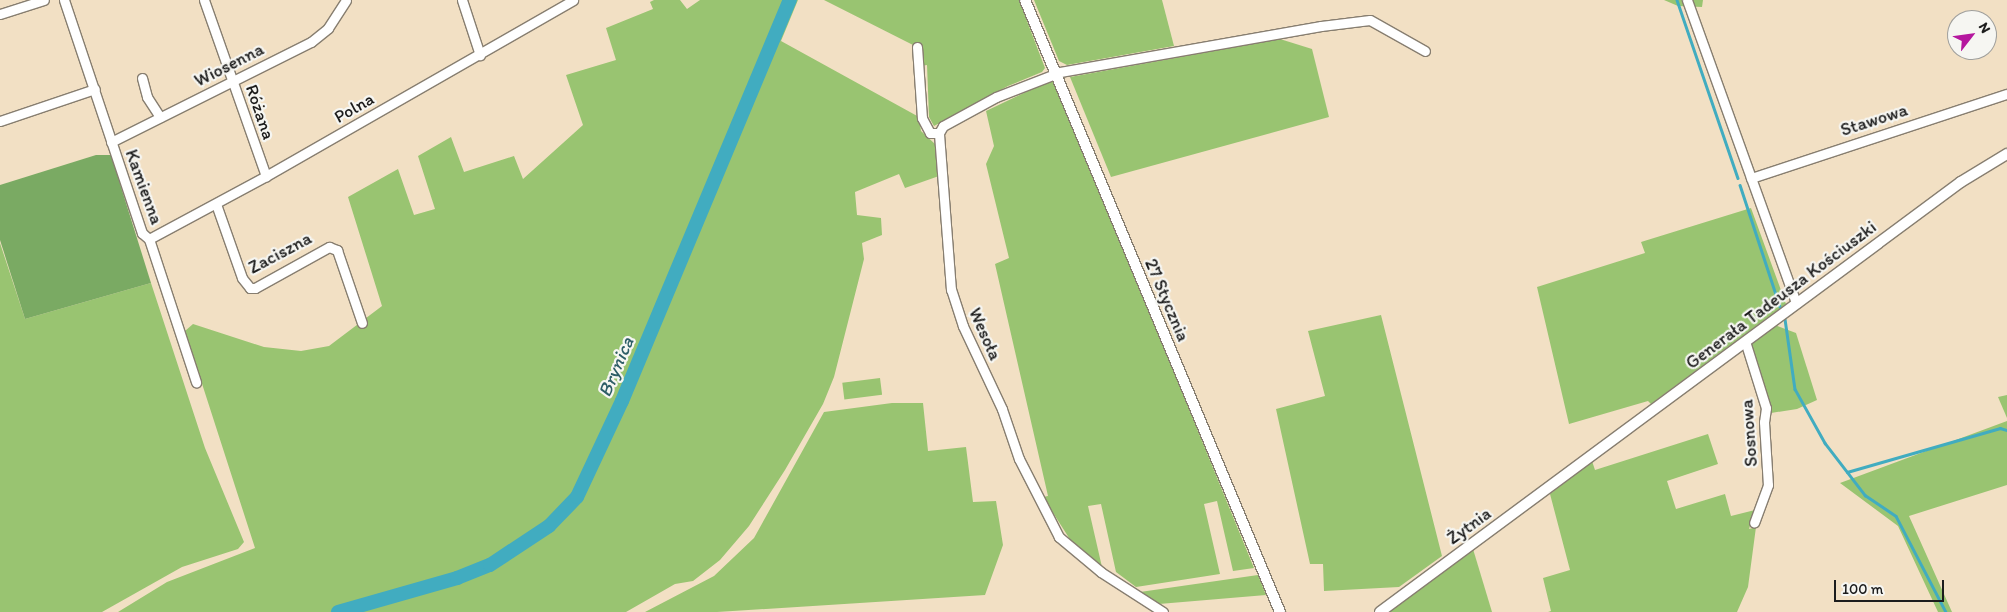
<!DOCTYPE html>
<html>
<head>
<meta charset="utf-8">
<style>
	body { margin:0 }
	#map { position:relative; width:2007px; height:612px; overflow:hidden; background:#f2e0c4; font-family:Itim,sans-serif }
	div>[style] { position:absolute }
	.green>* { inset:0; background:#99c471; transform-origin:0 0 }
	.forest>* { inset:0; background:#7aaa63 }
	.stream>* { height:2.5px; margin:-1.25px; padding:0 1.25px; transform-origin:1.25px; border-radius:1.25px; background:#41acc0 }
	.river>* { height:14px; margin:-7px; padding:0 7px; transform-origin:7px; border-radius:7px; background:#41acc0 }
	.roads { filter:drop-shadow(1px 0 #877e70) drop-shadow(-1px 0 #877e70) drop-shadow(0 1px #877e70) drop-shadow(0 -1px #877e70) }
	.minor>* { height:9px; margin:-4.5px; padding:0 4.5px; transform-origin:4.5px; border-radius:4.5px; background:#fff }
	.tertiary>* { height:10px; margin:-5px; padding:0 5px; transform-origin:5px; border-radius:5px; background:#fff }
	span { translate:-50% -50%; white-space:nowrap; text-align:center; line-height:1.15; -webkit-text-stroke:4.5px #f6f6f2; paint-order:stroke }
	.street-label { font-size:18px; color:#1c1c1c }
	.water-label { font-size:19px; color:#2d5d66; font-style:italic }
	.north { position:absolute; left:1947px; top:10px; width:50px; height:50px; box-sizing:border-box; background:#f6f6f2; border:1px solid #9f9f9c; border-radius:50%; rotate:60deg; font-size:14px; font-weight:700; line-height:20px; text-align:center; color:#1c1c1c }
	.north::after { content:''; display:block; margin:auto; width:18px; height:22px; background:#b5179e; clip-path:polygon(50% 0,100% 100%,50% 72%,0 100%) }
	.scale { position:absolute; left:1834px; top:580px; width:110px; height:22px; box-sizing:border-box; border:2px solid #1c1c1c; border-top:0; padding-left:6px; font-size:15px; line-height:18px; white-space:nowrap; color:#1c1c1c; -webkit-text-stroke:4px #f6f6f2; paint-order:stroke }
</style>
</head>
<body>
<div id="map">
	<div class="green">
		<i style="clip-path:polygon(654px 0,680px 0,687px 9px,700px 0,798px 0,781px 41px,919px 117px,921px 131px,935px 144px,939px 176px,905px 188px,899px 174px,855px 192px,857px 215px,881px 218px,882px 235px,862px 243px,864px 259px,834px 377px,823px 404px,785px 470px,749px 526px,720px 560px,693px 581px,675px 584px,626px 612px,118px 612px,167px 582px,255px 548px,185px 331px,193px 324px,264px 347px,301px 351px,329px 346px,382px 306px,348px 197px,398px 169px,414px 215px,435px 209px,418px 156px,451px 137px,464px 172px,514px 156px,523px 179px,583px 125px,566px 75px,616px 60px,606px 28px,653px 9px,650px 2px)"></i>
		<i style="clip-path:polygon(824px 0,1019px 0,1045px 68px,1042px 72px,1008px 86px,934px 126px,929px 117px,927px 65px,915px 67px,913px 45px)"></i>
		<i style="clip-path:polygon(1034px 0,1162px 0,1174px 46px,1067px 65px,1059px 61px)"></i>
		<i style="clip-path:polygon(1664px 0,1703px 0,1702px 7px,1678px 6px)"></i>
		<i style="clip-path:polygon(1280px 39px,1312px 49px,1329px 117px,1111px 177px,1070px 77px)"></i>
		<i style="clip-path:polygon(1051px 80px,1055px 82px,1254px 568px,1233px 571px,1217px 501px,1204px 504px,1220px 574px,1136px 587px,1116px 572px,1101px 504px,1088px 506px,1102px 567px,1071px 541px,1043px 497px,1048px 496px,995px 264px,1009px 258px,986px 164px,994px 146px,986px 111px)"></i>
		<i style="clip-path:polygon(1751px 208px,1786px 304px,1651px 404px,1648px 401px,1569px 424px,1537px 287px,1645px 253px,1641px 242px)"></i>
		<i style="clip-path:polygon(0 243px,25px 319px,151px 283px,205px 448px,244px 542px,238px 549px,182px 567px,102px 612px,0 612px)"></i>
		<i style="clip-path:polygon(1381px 315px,1442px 556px,1399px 587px,1324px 591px,1323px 564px,1310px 564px,1276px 409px,1325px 396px,1308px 331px)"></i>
		<i style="clip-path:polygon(1775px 325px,1796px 333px,1817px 400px,1797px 409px,1771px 413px,1750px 344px)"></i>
		<i style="left:880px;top:378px;width:17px;height:38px;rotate:83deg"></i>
		<i style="clip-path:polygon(2007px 395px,2007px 418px,1998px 397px)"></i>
		<i style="clip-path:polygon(892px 403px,923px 403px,928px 451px,966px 447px,973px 502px,996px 501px,1003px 545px,985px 595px,717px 612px,645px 612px,714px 576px,754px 538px,824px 412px)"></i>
		<i style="clip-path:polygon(2007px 421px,2007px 485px,1909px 516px,1952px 612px,1938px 612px,1898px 526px,1840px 483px)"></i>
		<i style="clip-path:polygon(1708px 434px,1718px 464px,1667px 481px,1676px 509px,1725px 494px,1731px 516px,1755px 510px,1749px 529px,1756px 527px,1748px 587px,1737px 612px,1548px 612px,1551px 611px,1543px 578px,1570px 570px,1550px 494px,1592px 461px,1595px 470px)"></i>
		<i style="clip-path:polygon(1473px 549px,1492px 612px,1386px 612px)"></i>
		<i style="clip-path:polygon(1258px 575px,1266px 595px,1159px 604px,1140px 592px)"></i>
	</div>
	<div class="forest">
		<i style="clip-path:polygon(96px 155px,111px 155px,151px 283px,25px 319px,0 240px,0 185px)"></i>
	</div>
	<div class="stream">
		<i style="left:1677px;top:0;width:188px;rotate:71.1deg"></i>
		<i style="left:1740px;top:185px;width:128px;rotate:71.8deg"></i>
		<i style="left:1785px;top:319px;width:71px;rotate:81.9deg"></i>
		<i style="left:1795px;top:389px;width:62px;rotate:60.9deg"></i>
		<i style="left:1825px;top:443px;width:66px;rotate:52.4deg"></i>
		<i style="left:1865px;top:495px;width:37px;rotate:34deg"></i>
		<i style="left:1896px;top:516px;width:108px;rotate:62.5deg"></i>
		<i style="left:1847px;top:472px;width:159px;rotate:-16deg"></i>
		<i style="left:2000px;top:428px;width:7px;rotate:16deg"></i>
	</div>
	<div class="river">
		<i style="left:338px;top:612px;width:124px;rotate:-15.9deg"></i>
		<i style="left:457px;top:578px;width:35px;rotate:-22deg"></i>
		<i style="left:490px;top:565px;width:71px;rotate:-33.5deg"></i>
		<i style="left:549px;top:526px;width:40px;rotate:-46deg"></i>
		<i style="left:577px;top:497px;width:106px;rotate:-64.9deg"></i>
		<i style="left:622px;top:401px;width:435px;rotate:-67.3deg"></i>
	</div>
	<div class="roads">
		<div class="minor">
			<i style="left:64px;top:0;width:246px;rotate:71.5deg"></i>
			<i style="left:142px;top:233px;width:9px;rotate:41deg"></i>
			<i style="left:149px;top:239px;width:151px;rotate:71.8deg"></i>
			<i style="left:204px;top:0;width:187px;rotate:70.6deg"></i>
			<i style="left:462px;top:0;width:58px;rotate:71.9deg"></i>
			<i style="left:1687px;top:0;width:322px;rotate:70.2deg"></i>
			<i style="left:0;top:14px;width:46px;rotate:-17.7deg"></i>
			<i style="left:917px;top:47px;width:71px;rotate:86deg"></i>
			<i style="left:922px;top:118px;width:17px;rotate:62deg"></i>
			<i style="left:930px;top:133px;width:9px"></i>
			<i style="left:142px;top:78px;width:20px;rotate:75deg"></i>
			<i style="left:147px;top:97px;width:24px;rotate:57deg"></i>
			<i style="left:0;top:121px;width:100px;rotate:-18.6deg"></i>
			<i style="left:111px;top:142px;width:224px;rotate:-26.6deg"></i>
			<i style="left:311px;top:42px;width:22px;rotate:-39deg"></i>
			<i style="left:328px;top:28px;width:33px;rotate:-57deg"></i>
			<i style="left:1751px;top:178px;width:269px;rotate:-18.2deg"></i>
			<i style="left:216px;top:204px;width:78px;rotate:70.6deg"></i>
			<i style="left:242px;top:278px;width:13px;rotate:51deg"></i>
			<i style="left:250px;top:288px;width:5px"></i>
			<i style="left:255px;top:288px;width:85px;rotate:-29deg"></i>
			<i style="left:329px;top:247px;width:9px;rotate:21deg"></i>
			<i style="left:337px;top:250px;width:77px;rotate:71.1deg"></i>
			<i style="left:149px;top:239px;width:133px;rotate:-28.3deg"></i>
			<i style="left:266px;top:176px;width:354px;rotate:-29.8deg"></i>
			<i style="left:1745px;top:341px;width:70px;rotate:72.6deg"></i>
			<i style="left:1766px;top:408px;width:14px;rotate:98deg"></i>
			<i style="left:1764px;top:422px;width:63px;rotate:86.4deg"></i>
			<i style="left:1768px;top:485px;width:40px;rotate:110.2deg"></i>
			<i style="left:1163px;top:612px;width:74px;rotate:-147.2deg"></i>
			<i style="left:1101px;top:572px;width:55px;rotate:-140.2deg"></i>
			<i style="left:1059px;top:537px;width:88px;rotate:-117.1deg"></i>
			<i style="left:1019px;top:459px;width:53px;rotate:-108.8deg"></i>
			<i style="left:1002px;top:409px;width:92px;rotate:-115.2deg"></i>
			<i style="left:963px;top:326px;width:38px;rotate:-108deg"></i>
			<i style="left:951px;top:290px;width:157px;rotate:-94.4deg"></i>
			<i style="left:939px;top:133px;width:8px;rotate:-60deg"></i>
			<i style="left:943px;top:126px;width:60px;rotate:-28.7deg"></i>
			<i style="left:996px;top:97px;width:69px;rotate:-21.3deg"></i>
			<i style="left:1060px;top:72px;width:265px;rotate:-10deg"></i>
			<i style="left:1321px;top:26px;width:49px;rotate:-7deg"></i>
			<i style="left:1370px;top:20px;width:63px;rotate:29.4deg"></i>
		</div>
		<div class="tertiary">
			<i style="left:1025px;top:0;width:663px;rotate:67.38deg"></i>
			<i style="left:1380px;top:612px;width:723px;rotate:-36.51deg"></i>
			<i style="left:1961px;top:182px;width:54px;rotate:-31.3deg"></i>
		</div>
	</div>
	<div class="street-label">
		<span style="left:229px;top:65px;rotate:-27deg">Wiosenna</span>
		<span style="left:354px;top:108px;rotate:-30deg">Polna</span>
		<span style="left:260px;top:112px;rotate:71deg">Różana</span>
		<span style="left:1874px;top:120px;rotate:-18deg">Stawowa</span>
		<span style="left:144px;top:187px;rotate:70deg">Kamienna</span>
		<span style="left:280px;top:253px;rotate:-28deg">Zaciszna</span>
		<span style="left:1781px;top:295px;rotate:-37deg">Generała Tadeusza Kościuszki</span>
		<span style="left:1167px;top:300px;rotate:67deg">27 Stycznia</span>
		<span style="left:985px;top:334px;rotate:66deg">Wesoła</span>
		<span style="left:1749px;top:433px;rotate:-94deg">Sosnowa</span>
		<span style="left:1469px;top:526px;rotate:-36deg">Żytnia</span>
	</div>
	<div class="water-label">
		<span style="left:616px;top:367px;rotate:-67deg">Brynica</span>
	</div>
	<div class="north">N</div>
	<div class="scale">100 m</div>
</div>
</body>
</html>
